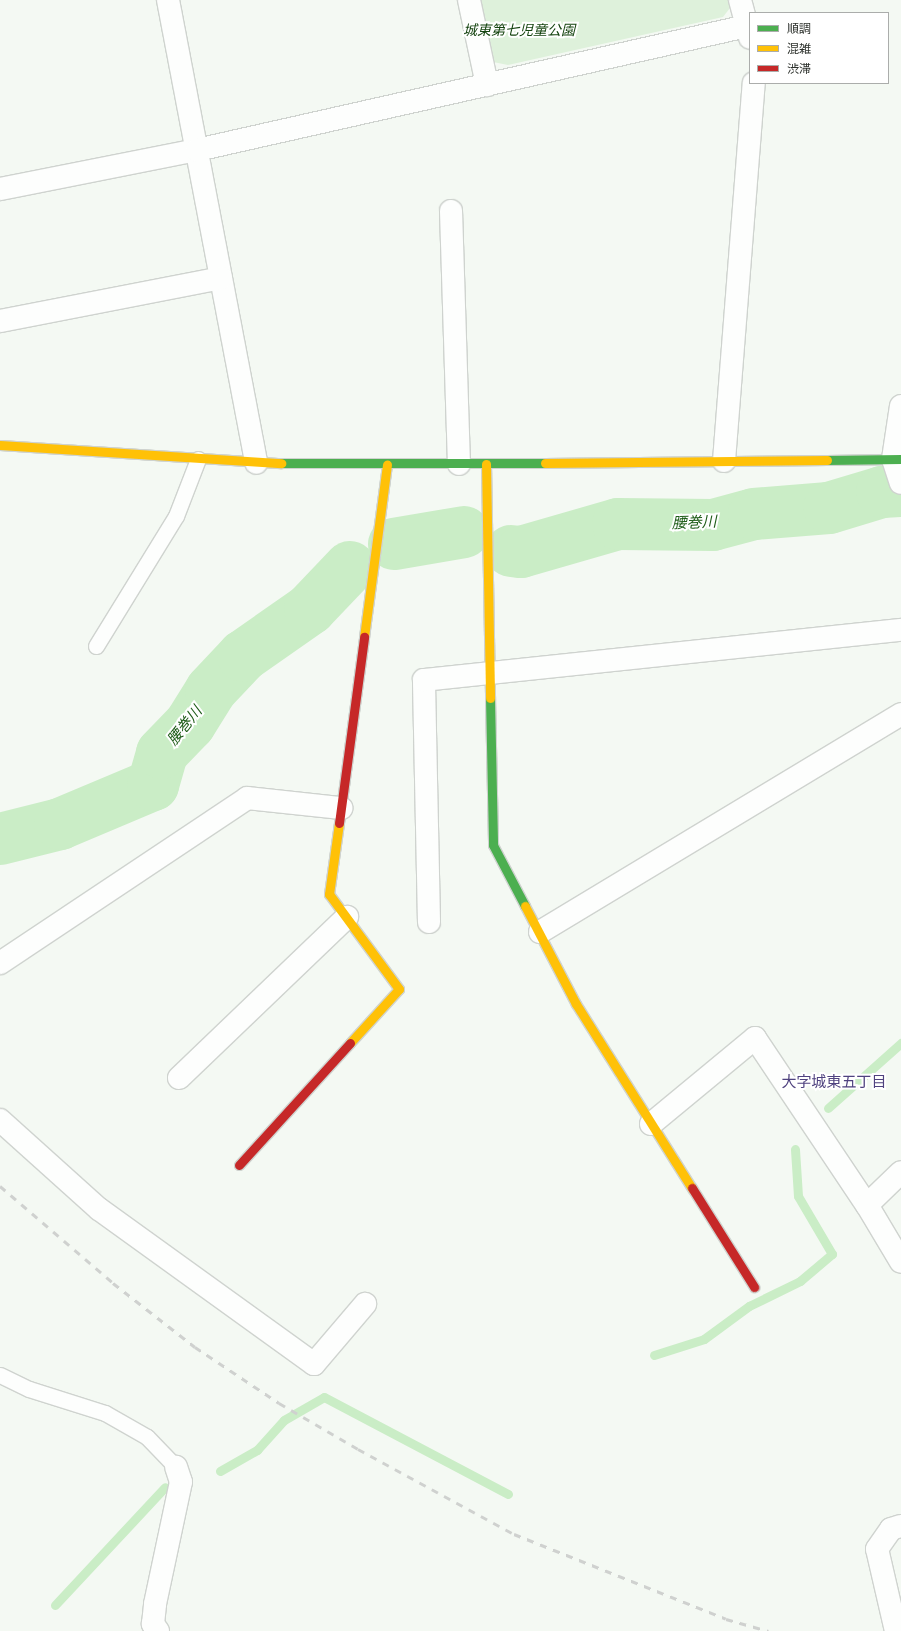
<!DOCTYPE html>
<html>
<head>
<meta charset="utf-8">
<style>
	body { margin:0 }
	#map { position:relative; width:901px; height:1631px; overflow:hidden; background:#f4f9f3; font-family:"Times New Roman","Noto Sans JP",serif }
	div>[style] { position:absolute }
	.green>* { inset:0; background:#def1db }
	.stream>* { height:9px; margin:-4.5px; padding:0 4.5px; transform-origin:4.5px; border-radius:4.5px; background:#caedc6 }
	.river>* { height:52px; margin:-26px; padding:0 26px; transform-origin:26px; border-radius:26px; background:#caedc6 }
	.roads { filter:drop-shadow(1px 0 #cfd3cf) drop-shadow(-1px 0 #cfd3cf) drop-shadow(0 1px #cfd3cf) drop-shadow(0 -1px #cfd3cf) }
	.lane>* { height:15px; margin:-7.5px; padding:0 7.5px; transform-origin:7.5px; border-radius:7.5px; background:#fdfefd }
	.street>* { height:22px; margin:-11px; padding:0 11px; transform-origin:11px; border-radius:11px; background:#fdfefd }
	.fast>* { height:9px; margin:-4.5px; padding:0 4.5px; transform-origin:4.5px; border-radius:4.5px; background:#4caf50 }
	.slow>* { height:9px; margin:-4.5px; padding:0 4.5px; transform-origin:4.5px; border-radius:4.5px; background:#ffc107 }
	.jam>* { height:9px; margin:-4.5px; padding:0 4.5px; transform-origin:4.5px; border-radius:4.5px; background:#c62828 }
	.rail>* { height:3px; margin-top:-1.5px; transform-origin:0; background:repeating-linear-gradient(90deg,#cfd1cf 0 7px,transparent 0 14px) }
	span { translate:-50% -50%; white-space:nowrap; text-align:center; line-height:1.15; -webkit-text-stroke:4px #fff; paint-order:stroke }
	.park-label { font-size:14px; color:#14430f; font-style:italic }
	.water-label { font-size:15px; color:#1e5c18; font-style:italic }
	.neighbourhood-label { font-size:15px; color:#4f427f }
	.legend { position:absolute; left:749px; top:12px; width:140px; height:72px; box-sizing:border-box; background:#fff; border:1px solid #abadab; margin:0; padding:5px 7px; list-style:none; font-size:12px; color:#2d312c }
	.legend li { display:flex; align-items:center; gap:8px; height:20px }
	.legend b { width:20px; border:1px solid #abadab }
</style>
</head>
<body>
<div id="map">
	<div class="green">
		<i style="clip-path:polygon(481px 0,728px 0,730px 8px,723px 17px,508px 65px,493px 62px)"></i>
	</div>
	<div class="stream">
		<i style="left:828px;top:1108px;width:98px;rotate:-41.7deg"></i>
		<i style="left:654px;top:1355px;width:52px;rotate:-17.7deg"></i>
		<i style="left:704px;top:1339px;width:56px;rotate:-36.3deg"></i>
		<i style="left:749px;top:1306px;width:57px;rotate:-26.1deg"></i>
		<i style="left:800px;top:1281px;width:42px;rotate:-40.2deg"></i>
		<i style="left:832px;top:1254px;width:67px;rotate:-120.4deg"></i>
		<i style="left:798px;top:1196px;width:47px;rotate:-93.7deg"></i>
		<i style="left:220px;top:1471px;width:43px;rotate:-29.6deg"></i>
		<i style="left:257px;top:1450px;width:40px;rotate:-48deg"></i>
		<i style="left:284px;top:1420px;width:46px;rotate:-29.9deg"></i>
		<i style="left:324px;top:1397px;width:208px;rotate:27.8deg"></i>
		<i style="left:55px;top:1605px;width:161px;rotate:-47deg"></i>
	</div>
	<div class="river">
		<i style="left:394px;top:544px;width:71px;rotate:-9.7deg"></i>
		<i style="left:511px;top:551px;width:10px;rotate:6deg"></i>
		<i style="left:521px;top:552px;width:101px;rotate:-16.1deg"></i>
		<i style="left:618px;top:524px;width:95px;rotate:0.6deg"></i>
		<i style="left:713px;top:525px;width:42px;rotate:-15deg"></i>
		<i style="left:754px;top:514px;width:75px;rotate:-4.6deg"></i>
		<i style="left:829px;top:508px;width:55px;rotate:-16.8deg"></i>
		<i style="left:882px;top:492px;width:19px;rotate:-3deg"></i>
		<i style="left:0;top:839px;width:62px;rotate:-14deg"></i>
		<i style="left:60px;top:824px;width:101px;rotate:-22.8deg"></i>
		<i style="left:153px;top:785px;width:33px;rotate:-74deg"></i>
		<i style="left:162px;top:753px;width:40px;rotate:-46deg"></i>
		<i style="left:190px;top:724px;width:40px;rotate:-58deg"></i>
		<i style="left:211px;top:690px;width:47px;rotate:-46.7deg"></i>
		<i style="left:243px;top:656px;width:82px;rotate:-35deg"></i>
		<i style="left:310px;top:609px;width:58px;rotate:-46.4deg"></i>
	</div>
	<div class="roads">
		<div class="lane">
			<i style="left:96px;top:646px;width:153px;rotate:-58.4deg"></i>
			<i style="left:176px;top:516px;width:61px;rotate:-68.9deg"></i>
			<i style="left:0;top:1375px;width:32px;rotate:26deg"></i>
			<i style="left:29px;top:1389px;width:80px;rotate:17.5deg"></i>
			<i style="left:105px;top:1413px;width:48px;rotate:29.7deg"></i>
			<i style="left:147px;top:1437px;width:42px;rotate:46deg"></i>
		</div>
		<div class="street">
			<i style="left:168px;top:0;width:471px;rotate:79.2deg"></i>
			<i style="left:469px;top:0;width:87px;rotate:78deg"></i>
			<i style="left:740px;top:0;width:39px;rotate:75deg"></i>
			<i style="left:0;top:189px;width:201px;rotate:-11.2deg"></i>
			<i style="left:197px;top:150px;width:564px;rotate:-12.71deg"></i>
			<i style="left:451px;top:211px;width:253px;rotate:88.2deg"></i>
			<i style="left:0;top:321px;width:225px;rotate:-11deg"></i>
			<i style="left:901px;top:406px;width:54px;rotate:98.6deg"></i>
			<i style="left:893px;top:459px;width:25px;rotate:72deg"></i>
			<i style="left:724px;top:461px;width:379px;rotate:-85.5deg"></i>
			<i style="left:429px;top:922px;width:242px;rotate:-91.2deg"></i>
			<i style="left:424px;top:680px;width:480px;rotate:-6deg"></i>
			<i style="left:540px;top:932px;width:422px;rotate:-31.1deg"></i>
			<i style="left:0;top:963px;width:297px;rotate:-33.7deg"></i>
			<i style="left:247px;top:798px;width:95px;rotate:6.1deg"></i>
			<i style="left:179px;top:1078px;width:233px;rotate:-43.8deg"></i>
			<i style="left:0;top:1120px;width:133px;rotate:42deg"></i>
			<i style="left:99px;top:1209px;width:265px;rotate:35.8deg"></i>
			<i style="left:314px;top:1364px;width:79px;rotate:-49.6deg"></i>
			<i style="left:651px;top:1124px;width:135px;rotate:-39.6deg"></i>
			<i style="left:755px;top:1038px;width:201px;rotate:56.2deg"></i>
			<i style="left:867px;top:1205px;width:66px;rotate:59.2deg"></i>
			<i style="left:867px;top:1205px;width:47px;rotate:-44.1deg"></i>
			<i style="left:158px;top:1631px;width:9px;rotate:-126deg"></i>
			<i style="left:153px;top:1624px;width:20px;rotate:-84deg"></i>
			<i style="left:155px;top:1604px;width:125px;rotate:-78deg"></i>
			<i style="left:181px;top:1482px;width:16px;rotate:-108deg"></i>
			<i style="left:896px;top:1631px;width:84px;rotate:-103deg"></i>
			<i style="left:877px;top:1549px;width:24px;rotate:-55deg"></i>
			<i style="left:891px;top:1529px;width:10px;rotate:-17deg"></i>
		</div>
		<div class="fast">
			<i style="left:827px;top:460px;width:74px;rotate:-0.8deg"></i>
			<i style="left:281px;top:463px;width:264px"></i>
			<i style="left:490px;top:698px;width:147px;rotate:88.8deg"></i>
			<i style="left:493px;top:845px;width:69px;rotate:62.3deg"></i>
		</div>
		<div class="slow">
			<i style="left:0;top:445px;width:282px;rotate:3.7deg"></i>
			<i style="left:545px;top:463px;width:282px;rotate:-0.6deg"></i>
			<i style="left:486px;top:464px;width:234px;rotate:89deg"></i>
			<i style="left:364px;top:637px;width:174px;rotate:-82.4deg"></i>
			<i style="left:339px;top:823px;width:72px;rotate:98deg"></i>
			<i style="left:329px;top:894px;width:118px;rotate:53.6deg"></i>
			<i style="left:399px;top:989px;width:73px;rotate:132.2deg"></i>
			<i style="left:525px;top:906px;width:110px;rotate:62.5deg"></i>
			<i style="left:576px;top:1004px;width:218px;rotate:57.8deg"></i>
		</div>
		<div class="jam">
			<i style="left:339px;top:823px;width:188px;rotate:-82.3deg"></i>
			<i style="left:239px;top:1165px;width:165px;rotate:-47.7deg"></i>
			<i style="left:692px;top:1188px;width:117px;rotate:57.9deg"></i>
		</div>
	</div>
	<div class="rail">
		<i style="left:0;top:1186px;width:149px;rotate:40.6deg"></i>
		<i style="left:113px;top:1283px;width:104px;rotate:38deg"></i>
		<i style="left:195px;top:1347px;width:101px;rotate:33.7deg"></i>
		<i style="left:279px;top:1403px;width:91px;rotate:30.2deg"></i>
		<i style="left:358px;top:1449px;width:178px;rotate:28.6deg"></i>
		<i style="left:514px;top:1534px;width:228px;rotate:21.8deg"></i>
		<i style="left:726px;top:1619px;width:44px;rotate:15.9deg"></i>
	</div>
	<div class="park-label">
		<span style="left:519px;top:31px">城東第七児童公園</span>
	</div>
	<div class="water-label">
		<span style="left:694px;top:523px;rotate:-2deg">腰巻川</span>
		<span style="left:185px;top:726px;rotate:-51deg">腰巻川</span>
	</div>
	<div class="neighbourhood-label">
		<span style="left:834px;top:1083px">大字城東五丁目</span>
	</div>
	<ul class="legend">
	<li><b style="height:5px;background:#4caf50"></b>順調</li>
	<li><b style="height:5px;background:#ffc107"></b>混雑</li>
	<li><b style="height:5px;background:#c62828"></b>渋滞</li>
	</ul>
</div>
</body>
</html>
